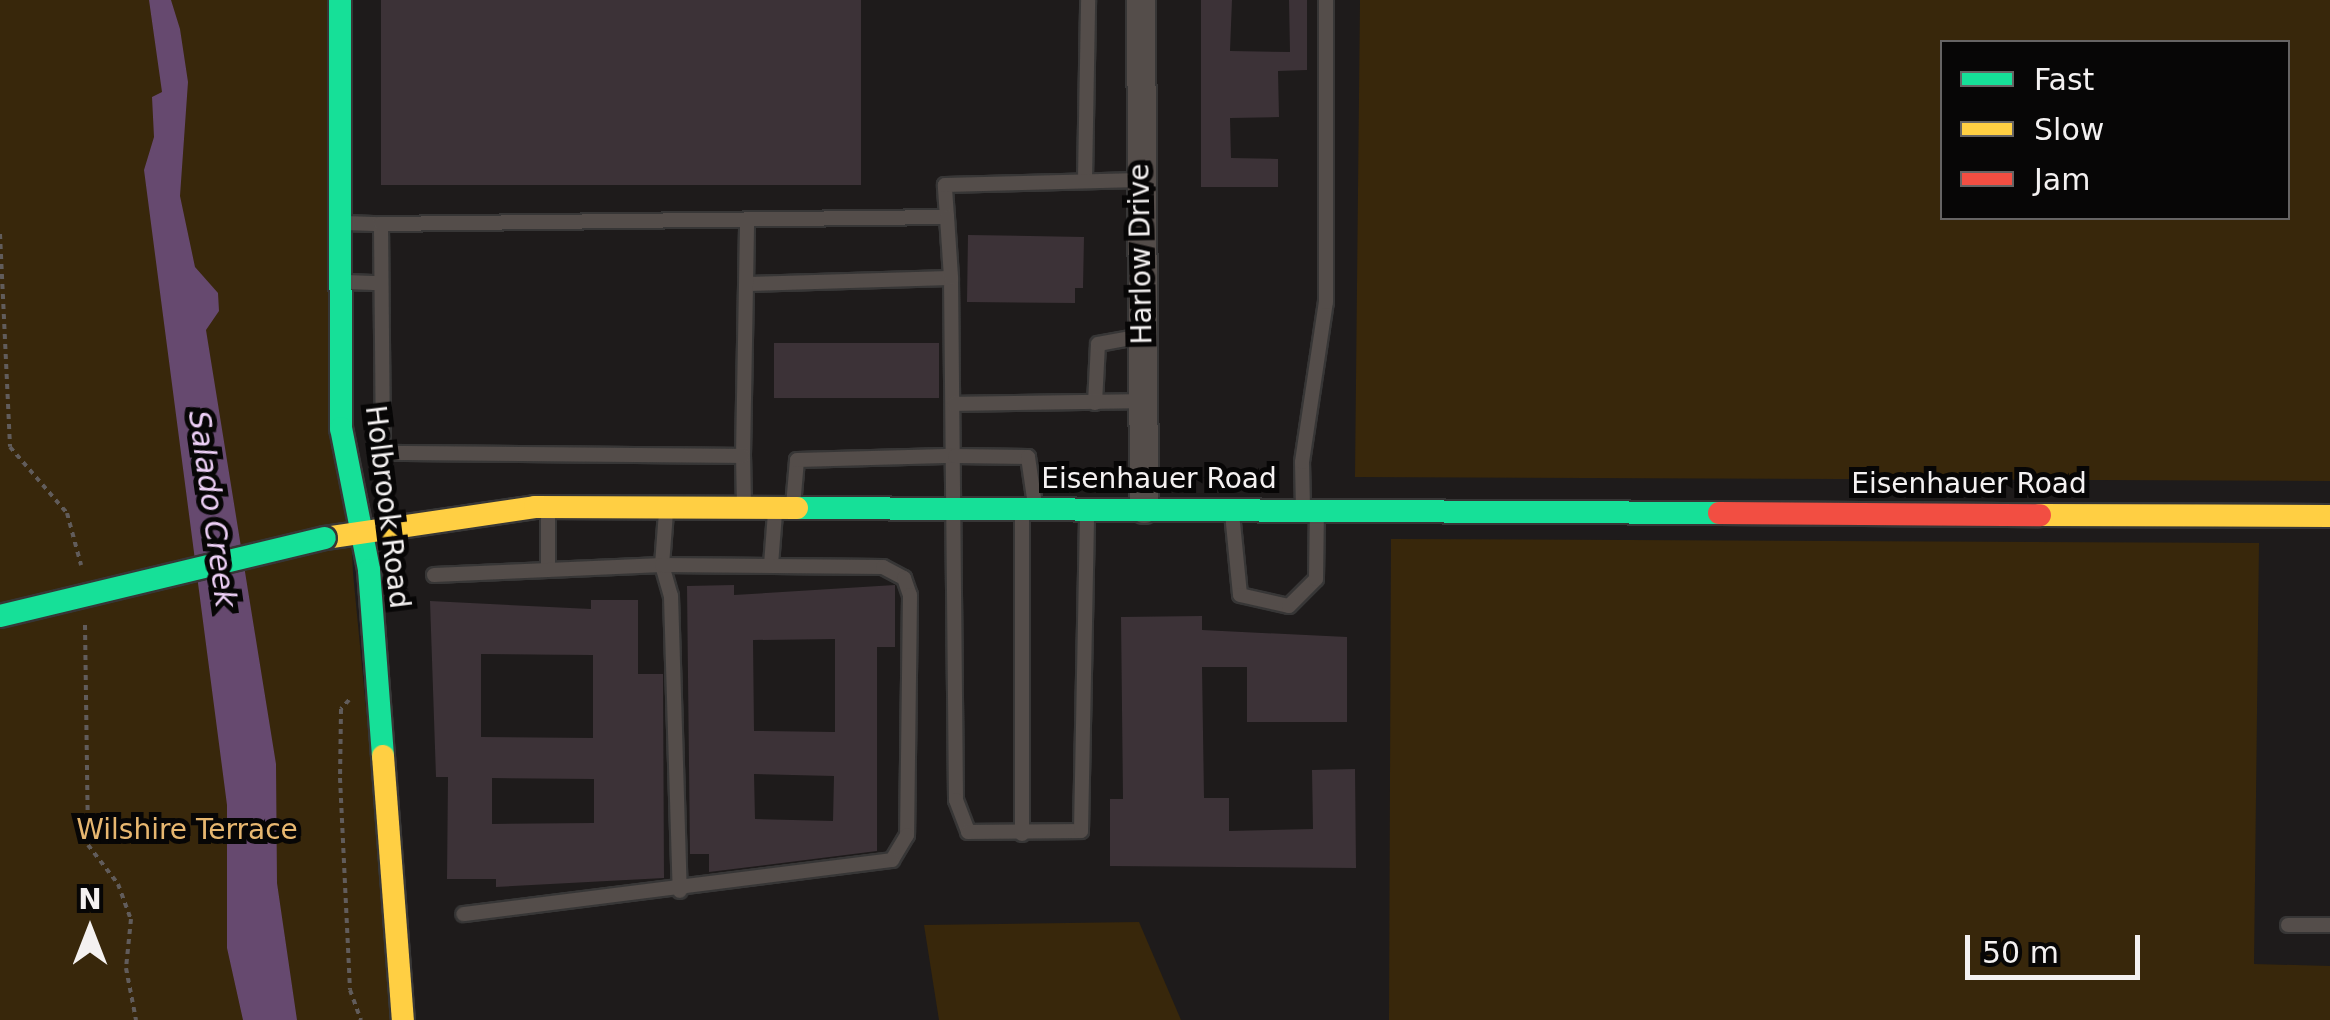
<!DOCTYPE html>
<html>
<head>
<meta charset="utf-8">
<style>
	body { margin:0 }
	#map { position:relative; width:2330px; height:1020px; overflow:hidden; background:#1e1b1b; font-family:"DejaVu Sans",sans-serif }
	div>[style] { position:absolute }
	.green>* { inset:0; background:#38270b }
	.water>* { inset:0; background:#66496f }
	.building>* { inset:0; background:#3c3237; transform-origin:0 0 }
	.path>* { height:4px; margin-top:-2px; transform-origin:0; background:repeating-linear-gradient(90deg,#615c5b 0 5px,transparent 0 10px) }
	.roads { filter:drop-shadow(2px 0 #373636) drop-shadow(-2px 0 #373636) drop-shadow(0 2px #373636) drop-shadow(0 -2px #373636) }
	.lane>* { height:14px; margin:-7px; padding:0 7px; transform-origin:7px; border-radius:7px; background:#544d4a }
	.street>* { height:28px; margin:-14px; padding:0 14px; transform-origin:14px; border-radius:14px; background:#544d4a }
	.fast>* { height:22px; margin:-11px; padding:0 11px; transform-origin:11px; border-radius:11px; background:#16e098 }
	.slow>* { height:22px; margin:-11px; padding:0 11px; transform-origin:11px; border-radius:11px; background:#ffcf43 }
	.jam>* { height:22px; margin:-11px; padding:0 11px; transform-origin:11px; border-radius:11px; background:#f24e42 }
	.bridges { filter:drop-shadow(2px 0 #373636) drop-shadow(-2px 0 #373636) drop-shadow(0 2px #373636) drop-shadow(0 -2px #373636) }
	.fast-bridge>* { height:22px; margin:-11px; padding:0 11px; transform-origin:11px; border-radius:11px; background:#16e098 }
	span { translate:-50% -50%; white-space:nowrap; text-align:center; line-height:1.15; -webkit-text-stroke:10px #070606; paint-order:stroke }
	.street-label { font-size:28px; color:#f4f1f1 }
	.park-label { font-size:28px; color:#e7b770 }
	.water-label { font-size:30px; color:#eed0f7; font-style:italic }
	.legend { position:absolute; left:1940px; top:40px; width:350px; height:180px; box-sizing:border-box; background:#070606; border:2px solid #666464; margin:0; padding:12px 18px; list-style:none; font-size:30px; color:#f4f1f1 }
	.legend li { display:flex; align-items:center; gap:20px; height:50px }
	.legend b { width:50px; border:2px solid #666464 }
	.north { position:absolute; left:40px; top:880px; width:100px; height:100px; -webkit-text-stroke:8px #070606; paint-order:stroke; rotate:0deg; font-size:28px; font-weight:700; line-height:40px; text-align:center; color:#f4f1f1 }
	.north::after { content:''; display:block; margin:auto; width:35px; height:45px; background:#f4f1f1; clip-path:polygon(50% 0,100% 100%,50% 72%,0 100%) }
	.scale { position:absolute; left:1965px; top:935px; width:175px; height:45px; box-sizing:border-box; border:5px solid #f4f1f1; border-top:0; padding-left:12px; font-size:30px; line-height:35px; white-space:nowrap; color:#f4f1f1; -webkit-text-stroke:8px #070606; paint-order:stroke }
</style>
</head>
<body>
<div id="map">
	<div class="green">
		<i style="clip-path:polygon(0 0,327px 0,353px 573px,396px 1020px,0 1020px)"></i>
		<i style="clip-path:polygon(evenodd,1360px 0,2330px 0,2330px 481px,1355px 477px,1360px 0,1942px 42px,2288px 42px,2288px 218px,1942px 218px,1942px 42px)"></i>
		<i style="clip-path:polygon(1391px 539px,2259px 543px,2254px 964px,2330px 966px,2330px 1020px,1389px 1020px)"></i>
		<i style="clip-path:polygon(1139px 922px,1181px 1020px,939px 1020px,924px 925px)"></i>
	</div>
	<div class="water">
		<i style="clip-path:polygon(149px 0,171px 0,180px 29px,188px 82px,180px 196px,195px 267px,218px 293px,219px 311px,206px 330px,276px 764px,277px 883px,297px 1020px,243px 1020px,227px 948px,227px 805px,144px 170px,154px 137px,152px 97px,162px 92px)"></i>
	</div>
	<div class="building">
		<i style="left:381px;top:0;width:480px;height:185px"></i>
		<i style="clip-path:polygon(1201px 0,1232px 0,1230px 51px,1290px 52px,1289px 0,1307px 0,1307px 70px,1278px 71px,1279px 117px,1230px 118px,1231px 158px,1278px 159px,1278px 187px,1201px 187px)"></i>
		<i style="clip-path:polygon(968px 235px,1084px 237px,1083px 288px,1075px 288px,1075px 303px,967px 302px)"></i>
		<i style="left:774px;top:343px;width:165px;height:55px"></i>
		<i style="clip-path:polygon(evenodd,734px 585px,734px 595px,895px 585px,895px 647px,877px 647px,877px 851px,709px 872px,709px 854px,690px 854px,687px 586px,734px 585px,835px 639px,835px 732px,754px 731px,753px 640px,835px 639px,734px 585px,754px 774px,834px 776px,833px 821px,755px 819px,754px 774px)"></i>
		<i style="clip-path:polygon(evenodd,591px 600px,638px 600px,638px 674px,663px 674px,664px 878px,496px 887px,496px 879px,447px 879px,448px 777px,436px 777px,430px 601px,591px 609px,591px 600px,481px 654px,593px 655px,593px 738px,481px 737px,481px 654px,591px 600px,492px 778px,594px 779px,594px 823px,492px 824px,492px 778px)"></i>
		<i style="clip-path:polygon(1202px 616px,1202px 630px,1347px 637px,1347px 722px,1247px 722px,1247px 667px,1202px 667px,1204px 798px,1229px 798px,1229px 831px,1313px 829px,1312px 770px,1355px 769px,1356px 868px,1110px 866px,1110px 799px,1123px 799px,1121px 617px)"></i>
	</div>
	<div class="path">
		<i style="left:0;top:234px;width:213px;rotate:87.3deg"></i>
		<i style="left:10px;top:447px;width:87px;rotate:49.2deg"></i>
		<i style="left:67px;top:513px;width:54px;rotate:74.9deg"></i>
		<i style="left:85px;top:625px;width:220px;rotate:89.2deg"></i>
		<i style="left:88px;top:845px;width:49px;rotate:52.4deg"></i>
		<i style="left:118px;top:884px;width:37px;rotate:70deg"></i>
		<i style="left:131px;top:919px;width:49px;rotate:95.8deg"></i>
		<i style="left:126px;top:968px;width:53px;rotate:79.1deg"></i>
		<i style="left:349px;top:700px;width:12px;rotate:132deg"></i>
		<i style="left:341px;top:709px;width:69px;rotate:90.8deg"></i>
		<i style="left:340px;top:778px;width:212px;rotate:87.3deg"></i>
		<i style="left:350px;top:990px;width:32px;rotate:70deg"></i>
	</div>
	<div class="roads">
		<div class="lane">
			<i style="left:1085px;top:180px;width:180px;rotate:-89deg"></i>
			<i style="left:947px;top:217px;width:32px;rotate:-94deg"></i>
			<i style="left:945px;top:185px;width:195px;rotate:-1.5deg"></i>
			<i style="left:344px;top:223px;width:37px;rotate:2deg"></i>
			<i style="left:346px;top:282px;width:34px;rotate:2deg"></i>
			<i style="left:747px;top:284px;width:204px;rotate:-1.7deg"></i>
			<i style="left:951px;top:278px;width:522px;rotate:89.45deg"></i>
			<i style="left:956px;top:800px;width:34px;rotate:69deg"></i>
			<i style="left:968px;top:832px;width:113px;rotate:-0.5deg"></i>
			<i style="left:1081px;top:831px;width:317px;rotate:-88.9deg"></i>
			<i style="left:1095px;top:403px;width:59px;rotate:-87.1deg"></i>
			<i style="left:1098px;top:344px;width:45px;rotate:-10.3deg"></i>
			<i style="left:954px;top:404px;width:190px;rotate:-0.9deg"></i>
			<i style="left:743px;top:456px;width:237px;rotate:-89deg"></i>
			<i style="left:744px;top:506px;width:50px;rotate:-91.1deg"></i>
			<i style="left:743px;top:456px;width:360px;rotate:-179.5deg"></i>
			<i style="left:383px;top:453px;width:229px;rotate:-90.5deg"></i>
			<i style="left:381px;top:224px;width:566px;rotate:-0.71deg"></i>
			<i style="left:947px;top:217px;width:61px;rotate:86.2deg"></i>
			<i style="left:793px;top:506px;width:46px;rotate:-85deg"></i>
			<i style="left:797px;top:460px;width:158px;rotate:-1.5deg"></i>
			<i style="left:955px;top:456px;width:73px;rotate:0.8deg"></i>
			<i style="left:1028px;top:457px;width:49px;rotate:81.7deg"></i>
			<i style="left:548px;top:507px;width:63px;rotate:90deg"></i>
			<i style="left:1303px;top:509px;width:47px;rotate:-91.2deg"></i>
			<i style="left:1302px;top:462px;width:162px;rotate:-81.5deg"></i>
			<i style="left:1326px;top:302px;width:302px;rotate:-90deg"></i>
			<i style="left:666px;top:512px;width:53px;rotate:94.3deg"></i>
			<i style="left:662px;top:565px;width:32px;rotate:74deg"></i>
			<i style="left:671px;top:596px;width:295px;rotate:88.3deg"></i>
			<i style="left:1232px;top:513px;width:82px;rotate:84.4deg"></i>
			<i style="left:1240px;top:595px;width:50px;rotate:12.7deg"></i>
			<i style="left:1289px;top:606px;width:38px;rotate:-45deg"></i>
			<i style="left:1316px;top:579px;width:68px;rotate:-89.2deg"></i>
			<i style="left:771px;top:565px;width:52px;rotate:-85.6deg"></i>
			<i style="left:434px;top:575px;width:228px;rotate:-2.5deg"></i>
			<i style="left:662px;top:565px;width:221px;rotate:0.5deg"></i>
			<i style="left:883px;top:567px;width:24px;rotate:28deg"></i>
			<i style="left:904px;top:578px;width:18px;rotate:71deg"></i>
			<i style="left:910px;top:595px;width:240px;rotate:90.7deg"></i>
			<i style="left:907px;top:835px;width:29px;rotate:121deg"></i>
			<i style="left:892px;top:860px;width:432px;rotate:172.8deg"></i>
			<i style="left:1022px;top:834px;width:320px;rotate:-90deg"></i>
			<i style="left:2288px;top:925px;width:42px"></i>
		</div>
		<div class="street">
			<i style="left:1141px;top:0;width:509px;rotate:89.66deg"></i>
		</div>
		<div class="fast">
			<i style="left:340px;top:0;width:428px;rotate:89.9deg"></i>
			<i style="left:341px;top:428px;width:145px;rotate:78.8deg"></i>
			<i style="left:369px;top:570px;width:187px;rotate:85.7deg"></i>
			<i style="left:797px;top:508px;width:922px;rotate:0.31deg"></i>
		</div>
		<div class="slow">
			<i style="left:2040px;top:515px;width:290px;rotate:0.2deg"></i>
			<i style="left:325px;top:538px;width:212px;rotate:-8.4deg"></i>
			<i style="left:535px;top:507px;width:262px;rotate:0.2deg"></i>
			<i style="left:383px;top:756px;width:265px;rotate:85.7deg"></i>
		</div>
		<div class="jam">
			<i style="left:1719px;top:513px;width:321px;rotate:0.4deg"></i>
		</div>
	</div>
	<div class="bridges">
		<div class="fast-bridge">
			<i style="left:0;top:616px;width:334px;rotate:-13.5deg"></i>
		</div>
	</div>
	<div class="street-label">
		<span style="left:1141px;top:254px;rotate:-91deg">Harlow Drive</span>
		<span style="left:1159px;top:479px">Eisenhauer Road</span>
		<span style="left:1969px;top:484px">Eisenhauer Road</span>
		<span style="left:387px;top:507px;rotate:83deg">Holbrook Road</span>
	</div>
	<div class="park-label">
		<span style="left:187px;top:830px">Wilshire Terrace</span>
	</div>
	<div class="water-label">
		<span style="left:212px;top:509px;rotate:82deg">Salado Creek</span>
	</div>
	<ul class="legend">
	<li><b style="height:12px;background:#16e098"></b>Fast</li>
	<li><b style="height:12px;background:#ffcf43"></b>Slow</li>
	<li><b style="height:12px;background:#f24e42"></b>Jam</li>
	</ul>
	<div class="north">N</div>
	<div class="scale">50 m</div>
</div>
</body>
</html>
